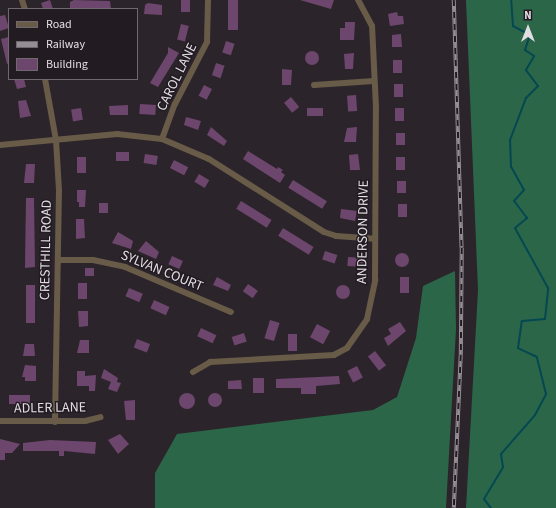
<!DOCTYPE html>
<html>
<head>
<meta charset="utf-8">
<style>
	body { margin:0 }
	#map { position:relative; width:556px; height:508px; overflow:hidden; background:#2c242b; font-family:"Source Sans 3",sans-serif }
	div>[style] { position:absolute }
	.forest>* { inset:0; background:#2c6649 }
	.stream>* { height:2px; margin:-1px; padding:0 1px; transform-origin:1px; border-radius:1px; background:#044851 }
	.building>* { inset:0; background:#6d466d; transform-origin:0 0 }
	.round { border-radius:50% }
	.minor>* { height:6px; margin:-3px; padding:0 3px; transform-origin:3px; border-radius:3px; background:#685b47 }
	.rail>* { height:3.5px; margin-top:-1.75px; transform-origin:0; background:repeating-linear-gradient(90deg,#221b22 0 6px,#958e94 0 12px); box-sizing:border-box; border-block:1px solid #958e94 }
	span { translate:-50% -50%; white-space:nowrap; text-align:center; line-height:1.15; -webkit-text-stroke:3px #221b22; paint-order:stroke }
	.street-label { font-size:14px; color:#e2dde2 }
	.legend { position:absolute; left:8px; top:8px; width:130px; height:72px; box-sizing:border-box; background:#221b22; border:1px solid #6f696f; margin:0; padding:5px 7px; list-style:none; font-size:12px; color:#e2dde2 }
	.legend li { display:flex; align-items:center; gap:8px; height:20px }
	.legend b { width:20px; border:1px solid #6f696f }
	.north { position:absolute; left:508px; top:8px; width:40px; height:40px; -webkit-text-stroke:3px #221b22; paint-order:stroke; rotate:0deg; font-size:11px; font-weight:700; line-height:16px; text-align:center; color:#e2dde2 }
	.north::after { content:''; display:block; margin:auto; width:14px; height:18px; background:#e2dde2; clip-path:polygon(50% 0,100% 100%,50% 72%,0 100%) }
</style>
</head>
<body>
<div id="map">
	<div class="forest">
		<i style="clip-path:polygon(466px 0,556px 0,556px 508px,466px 508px,478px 290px)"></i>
		<i style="clip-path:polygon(455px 271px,456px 329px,446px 508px,155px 508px,155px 473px,177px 434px,373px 410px,397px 397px,416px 338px,423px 286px)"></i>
	</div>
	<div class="stream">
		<i style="left:491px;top:508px;width:11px;rotate:-128deg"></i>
		<i style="left:484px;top:499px;width:37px;rotate:-59deg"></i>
		<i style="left:503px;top:467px;width:13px;rotate:-99deg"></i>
		<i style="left:501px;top:454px;width:52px;rotate:-48.9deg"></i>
		<i style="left:535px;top:415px;width:24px;rotate:-62deg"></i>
		<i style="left:546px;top:394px;width:38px;rotate:-104deg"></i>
		<i style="left:537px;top:357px;width:21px;rotate:-155deg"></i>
		<i style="left:518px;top:348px;width:27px;rotate:-82deg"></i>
		<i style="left:522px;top:321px;width:23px;rotate:-5deg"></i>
		<i style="left:545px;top:319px;width:31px;rotate:-84deg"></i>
		<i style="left:548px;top:288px;width:68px;rotate:-118.8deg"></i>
		<i style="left:515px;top:228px;width:16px;rotate:-40deg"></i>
		<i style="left:527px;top:218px;width:21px;rotate:-127deg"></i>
		<i style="left:514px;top:201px;width:15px;rotate:-48deg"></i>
		<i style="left:524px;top:190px;width:26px;rotate:-119deg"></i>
		<i style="left:511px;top:167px;width:27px;rotate:-92deg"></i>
		<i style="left:510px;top:140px;width:45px;rotate:-69.1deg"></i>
		<i style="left:526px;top:98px;width:17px;rotate:-45deg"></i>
		<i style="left:538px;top:86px;width:20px;rotate:-127deg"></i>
		<i style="left:526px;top:70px;width:16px;rotate:-60deg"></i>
		<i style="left:534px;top:56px;width:11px;rotate:-146deg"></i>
		<i style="left:525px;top:50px;width:16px;rotate:-72deg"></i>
		<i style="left:530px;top:35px;width:19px;rotate:-152deg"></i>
		<i style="left:513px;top:26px;width:26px;rotate:-94deg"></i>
	</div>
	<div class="building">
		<i style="clip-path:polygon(50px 0,53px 9px,43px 9px,41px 3px)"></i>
		<i style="clip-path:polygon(74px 0,110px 1px,111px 9px,70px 9px,70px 2px)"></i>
		<i style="left:181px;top:0;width:9px;height:12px"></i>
		<i style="left:228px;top:0;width:10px;height:30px"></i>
		<i style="clip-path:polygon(300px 0,334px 0,331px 9px)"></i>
		<i style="clip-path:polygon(148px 3px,162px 5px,162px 15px,144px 14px,145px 5px)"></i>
		<i style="clip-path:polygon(397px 12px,398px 16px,403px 16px,404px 24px,390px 26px,388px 14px)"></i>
		<i style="clip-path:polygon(5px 15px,9px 28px,0 31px,0 16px)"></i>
		<i style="clip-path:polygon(345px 22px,355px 22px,354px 40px,340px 40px,340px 28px,345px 28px)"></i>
		<i style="left:181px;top:24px;width:8px;height:16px;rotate:14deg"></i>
		<i style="clip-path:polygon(401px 34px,402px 47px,392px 47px,392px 35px)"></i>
		<i style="clip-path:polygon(9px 37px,9px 63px,7px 64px,1px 39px)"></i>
		<i style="left:226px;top:41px;width:9px;height:12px;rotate:18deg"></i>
		<i style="clip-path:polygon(168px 47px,179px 53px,158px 87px,150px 83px,168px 53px)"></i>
		<i class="round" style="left:305px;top:51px;width:14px;height:14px"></i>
		<i style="clip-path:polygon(354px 53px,353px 69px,345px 69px,344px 54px)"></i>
		<i style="left:393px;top:60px;width:9px;height:13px"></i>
		<i style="left:216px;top:63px;width:9px;height:13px;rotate:18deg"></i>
		<i style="clip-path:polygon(282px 69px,292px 70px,291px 85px,282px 85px)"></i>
		<i style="clip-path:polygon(14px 79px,24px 79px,26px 87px,17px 89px)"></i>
		<i style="left:403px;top:84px;width:13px;height:9px;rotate:90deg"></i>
		<i style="left:204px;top:85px;width:9px;height:12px;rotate:27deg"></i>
		<i style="left:356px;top:95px;width:16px;height:9px;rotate:86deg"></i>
		<i style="left:291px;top:97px;width:13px;height:9px;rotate:51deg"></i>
		<i style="clip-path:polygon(26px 100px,31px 116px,20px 118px,18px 101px)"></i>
		<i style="left:140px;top:104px;width:16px;height:10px;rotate:4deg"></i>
		<i style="clip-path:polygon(128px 105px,128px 115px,110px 115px,109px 106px)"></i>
		<i style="left:81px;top:108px;width:12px;height:10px;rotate:81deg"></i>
		<i style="left:307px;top:108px;width:16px;height:8px"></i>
		<i style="left:404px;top:108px;width:13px;height:9px;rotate:90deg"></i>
		<i style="clip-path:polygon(186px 117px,201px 121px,198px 130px,184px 125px)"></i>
		<i style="clip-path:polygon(211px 127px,227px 141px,224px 146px,207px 135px)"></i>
		<i style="clip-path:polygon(357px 127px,356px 142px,344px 142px,347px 128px)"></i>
		<i style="left:396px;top:133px;width:9px;height:12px"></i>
		<i style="clip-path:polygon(248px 151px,277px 169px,278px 167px,283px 170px,281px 172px,285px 175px,280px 183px,243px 159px)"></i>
		<i style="left:116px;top:152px;width:13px;height:9px"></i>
		<i style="left:145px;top:154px;width:13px;height:9px;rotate:9deg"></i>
		<i style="clip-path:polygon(358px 154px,360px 170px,350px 170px,349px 155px)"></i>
		<i style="left:77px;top:157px;width:9px;height:16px"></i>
		<i style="left:396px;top:157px;width:9px;height:13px"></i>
		<i style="left:174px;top:160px;width:16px;height:9px;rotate:27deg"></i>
		<i style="clip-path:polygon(26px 164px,35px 164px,34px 183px,24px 183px)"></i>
		<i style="left:199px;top:174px;width:12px;height:9px;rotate:31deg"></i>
		<i style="left:293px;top:180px;width:40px;height:9px;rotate:32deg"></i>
		<i style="left:397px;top:181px;width:9px;height:12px"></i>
		<i style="clip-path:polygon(77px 190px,86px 190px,85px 207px,79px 207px,79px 202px,77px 202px)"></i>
		<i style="clip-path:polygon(26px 198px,34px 198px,35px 267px,25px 268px)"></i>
		<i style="left:241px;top:201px;width:36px;height:9px;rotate:32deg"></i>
		<i style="left:99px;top:203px;width:9px;height:10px"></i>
		<i style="left:407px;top:204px;width:13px;height:9px;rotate:90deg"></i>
		<i style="clip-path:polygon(341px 209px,357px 211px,355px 221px,340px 218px)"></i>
		<i style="clip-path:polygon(76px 219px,84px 219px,85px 238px,76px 239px)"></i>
		<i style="left:283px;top:228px;width:36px;height:9px;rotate:32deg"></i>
		<i style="clip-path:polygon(118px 232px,133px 241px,131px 249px,112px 243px)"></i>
		<i style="clip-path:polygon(146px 241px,159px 252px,156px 259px,138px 251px)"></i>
		<i style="left:325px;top:251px;width:13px;height:9px;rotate:18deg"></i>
		<i class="round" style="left:395px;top:253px;width:14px;height:14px"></i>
		<i style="left:172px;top:256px;width:12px;height:9px;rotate:24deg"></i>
		<i style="left:348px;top:257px;width:16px;height:9px;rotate:4deg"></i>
		<i style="left:85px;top:268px;width:9px;height:8px"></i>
		<i style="clip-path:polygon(217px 277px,231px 285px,228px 291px,213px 285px)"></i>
		<i style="left:400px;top:277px;width:9px;height:16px"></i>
		<i style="left:78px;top:283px;width:9px;height:16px"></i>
		<i style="left:248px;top:284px;width:12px;height:9px;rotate:35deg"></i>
		<i class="round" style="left:336px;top:285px;width:14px;height:14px"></i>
		<i style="left:26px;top:285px;width:9px;height:38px"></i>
		<i style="left:129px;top:288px;width:15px;height:9px;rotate:23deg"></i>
		<i style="left:154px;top:300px;width:17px;height:9px;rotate:24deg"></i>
		<i style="clip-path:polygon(78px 311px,88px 311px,88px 326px,79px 327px)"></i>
		<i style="left:270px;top:320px;width:10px;height:19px;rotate:17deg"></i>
		<i style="clip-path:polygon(400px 322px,406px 331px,388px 346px,384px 338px,391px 334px,388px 329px)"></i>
		<i style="left:317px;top:324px;width:15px;height:15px;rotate:28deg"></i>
		<i style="left:201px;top:328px;width:17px;height:9px;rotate:25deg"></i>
		<i style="left:244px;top:333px;width:9px;height:13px;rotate:72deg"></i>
		<i style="left:288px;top:334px;width:9px;height:17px"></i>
		<i style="left:137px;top:339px;width:14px;height:9px;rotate:21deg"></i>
		<i style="clip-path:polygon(80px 340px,89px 340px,89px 353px,77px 353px)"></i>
		<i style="clip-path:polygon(25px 344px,34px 344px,35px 356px,23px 356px)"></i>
		<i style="left:375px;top:351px;width:18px;height:9px;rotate:52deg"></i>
		<i style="clip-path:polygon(25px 365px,36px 366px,36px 381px,25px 381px,25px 377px,22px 377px)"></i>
		<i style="left:357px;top:366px;width:13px;height:11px;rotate:63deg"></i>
		<i style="clip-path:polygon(104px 369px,118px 378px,117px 382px,121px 383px,117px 392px,108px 389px,111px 382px,101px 378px)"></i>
		<i style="clip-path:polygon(77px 371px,85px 371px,85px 376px,96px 375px,95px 391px,89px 391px,89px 386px,77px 386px)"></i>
		<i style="clip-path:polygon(339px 376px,340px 384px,316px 386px,316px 394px,301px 394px,301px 388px,276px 388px,276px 379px)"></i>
		<i style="left:253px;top:378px;width:11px;height:15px"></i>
		<i style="clip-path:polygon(241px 380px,242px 389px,228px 389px,228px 381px)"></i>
		<i class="round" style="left:208px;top:393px;width:14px;height:14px"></i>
		<i class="round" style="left:179px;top:393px;width:16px;height:16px"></i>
		<i style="left:9px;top:395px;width:21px;height:9px"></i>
		<i style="clip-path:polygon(135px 400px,135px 420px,126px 420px,124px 401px)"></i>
		<i style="clip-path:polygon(120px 434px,129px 444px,118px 454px,108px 440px)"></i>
		<i style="clip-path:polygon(0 439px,20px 444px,12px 453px,5px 453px,5px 460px,0 460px)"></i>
		<i style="clip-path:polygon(50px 440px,96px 442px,95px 454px,64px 451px,64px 456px,59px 456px,59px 451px,23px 451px,23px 443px)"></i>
	</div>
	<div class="minor">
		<i style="left:22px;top:0;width:9px;rotate:72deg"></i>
		<i style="left:45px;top:79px;width:62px;rotate:79.8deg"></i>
		<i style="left:56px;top:140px;width:50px;rotate:86.6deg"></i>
		<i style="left:59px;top:190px;width:232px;rotate:91deg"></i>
		<i style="left:314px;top:85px;width:60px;rotate:-3.8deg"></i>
		<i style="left:162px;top:139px;width:37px;rotate:-70deg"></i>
		<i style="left:175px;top:104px;width:70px;rotate:-62.7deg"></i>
		<i style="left:207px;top:42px;width:42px;rotate:-88.6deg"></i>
		<i style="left:0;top:145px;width:118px;rotate:-5.4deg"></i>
		<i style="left:117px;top:134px;width:45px;rotate:6.3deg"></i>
		<i style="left:162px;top:139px;width:51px;rotate:23.1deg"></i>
		<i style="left:209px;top:159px;width:136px;rotate:32.4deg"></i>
		<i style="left:324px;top:232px;width:13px;rotate:18deg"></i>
		<i style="left:336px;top:236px;width:39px;rotate:4deg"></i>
		<i style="left:58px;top:260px;width:35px"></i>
		<i style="left:93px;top:260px;width:33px;rotate:12deg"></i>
		<i style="left:125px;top:267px;width:115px;rotate:23deg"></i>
		<i style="left:193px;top:372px;width:20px;rotate:-30deg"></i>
		<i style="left:210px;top:362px;width:124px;rotate:-3.2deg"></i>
		<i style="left:334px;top:355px;width:15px;rotate:-28deg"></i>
		<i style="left:347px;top:348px;width:35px;rotate:-55deg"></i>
		<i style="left:367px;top:319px;width:40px;rotate:-78deg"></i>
		<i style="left:375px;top:280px;width:173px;rotate:-89.7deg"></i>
		<i style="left:376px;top:107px;width:81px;rotate:-92.8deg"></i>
		<i style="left:372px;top:26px;width:30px;rotate:-118deg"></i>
		<i style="left:0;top:421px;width:85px"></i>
		<i style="left:85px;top:421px;width:16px;rotate:-14deg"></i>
	</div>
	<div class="rail">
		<i style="left:454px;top:0;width:248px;rotate:88.2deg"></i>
		<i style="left:462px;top:248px;width:107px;rotate:90.5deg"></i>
		<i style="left:461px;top:355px;width:153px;rotate:92.6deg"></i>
	</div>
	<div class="street-label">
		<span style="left:177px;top:77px;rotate:-64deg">CAROL LANE</span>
		<span style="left:363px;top:232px;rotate:-89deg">ANDERSON DRIVE</span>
		<span style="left:46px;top:250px;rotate:-89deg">CRESTHILL ROAD</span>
		<span style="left:162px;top:271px;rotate:22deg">SYLVAN COURT</span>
		<span style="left:50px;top:408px;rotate:-1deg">ADLER LANE</span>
	</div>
	<ul class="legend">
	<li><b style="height:5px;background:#685b47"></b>Road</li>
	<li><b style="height:5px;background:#958e94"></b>Railway</li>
	<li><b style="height:11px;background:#6d466d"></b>Building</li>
	</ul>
	<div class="north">N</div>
</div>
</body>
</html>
